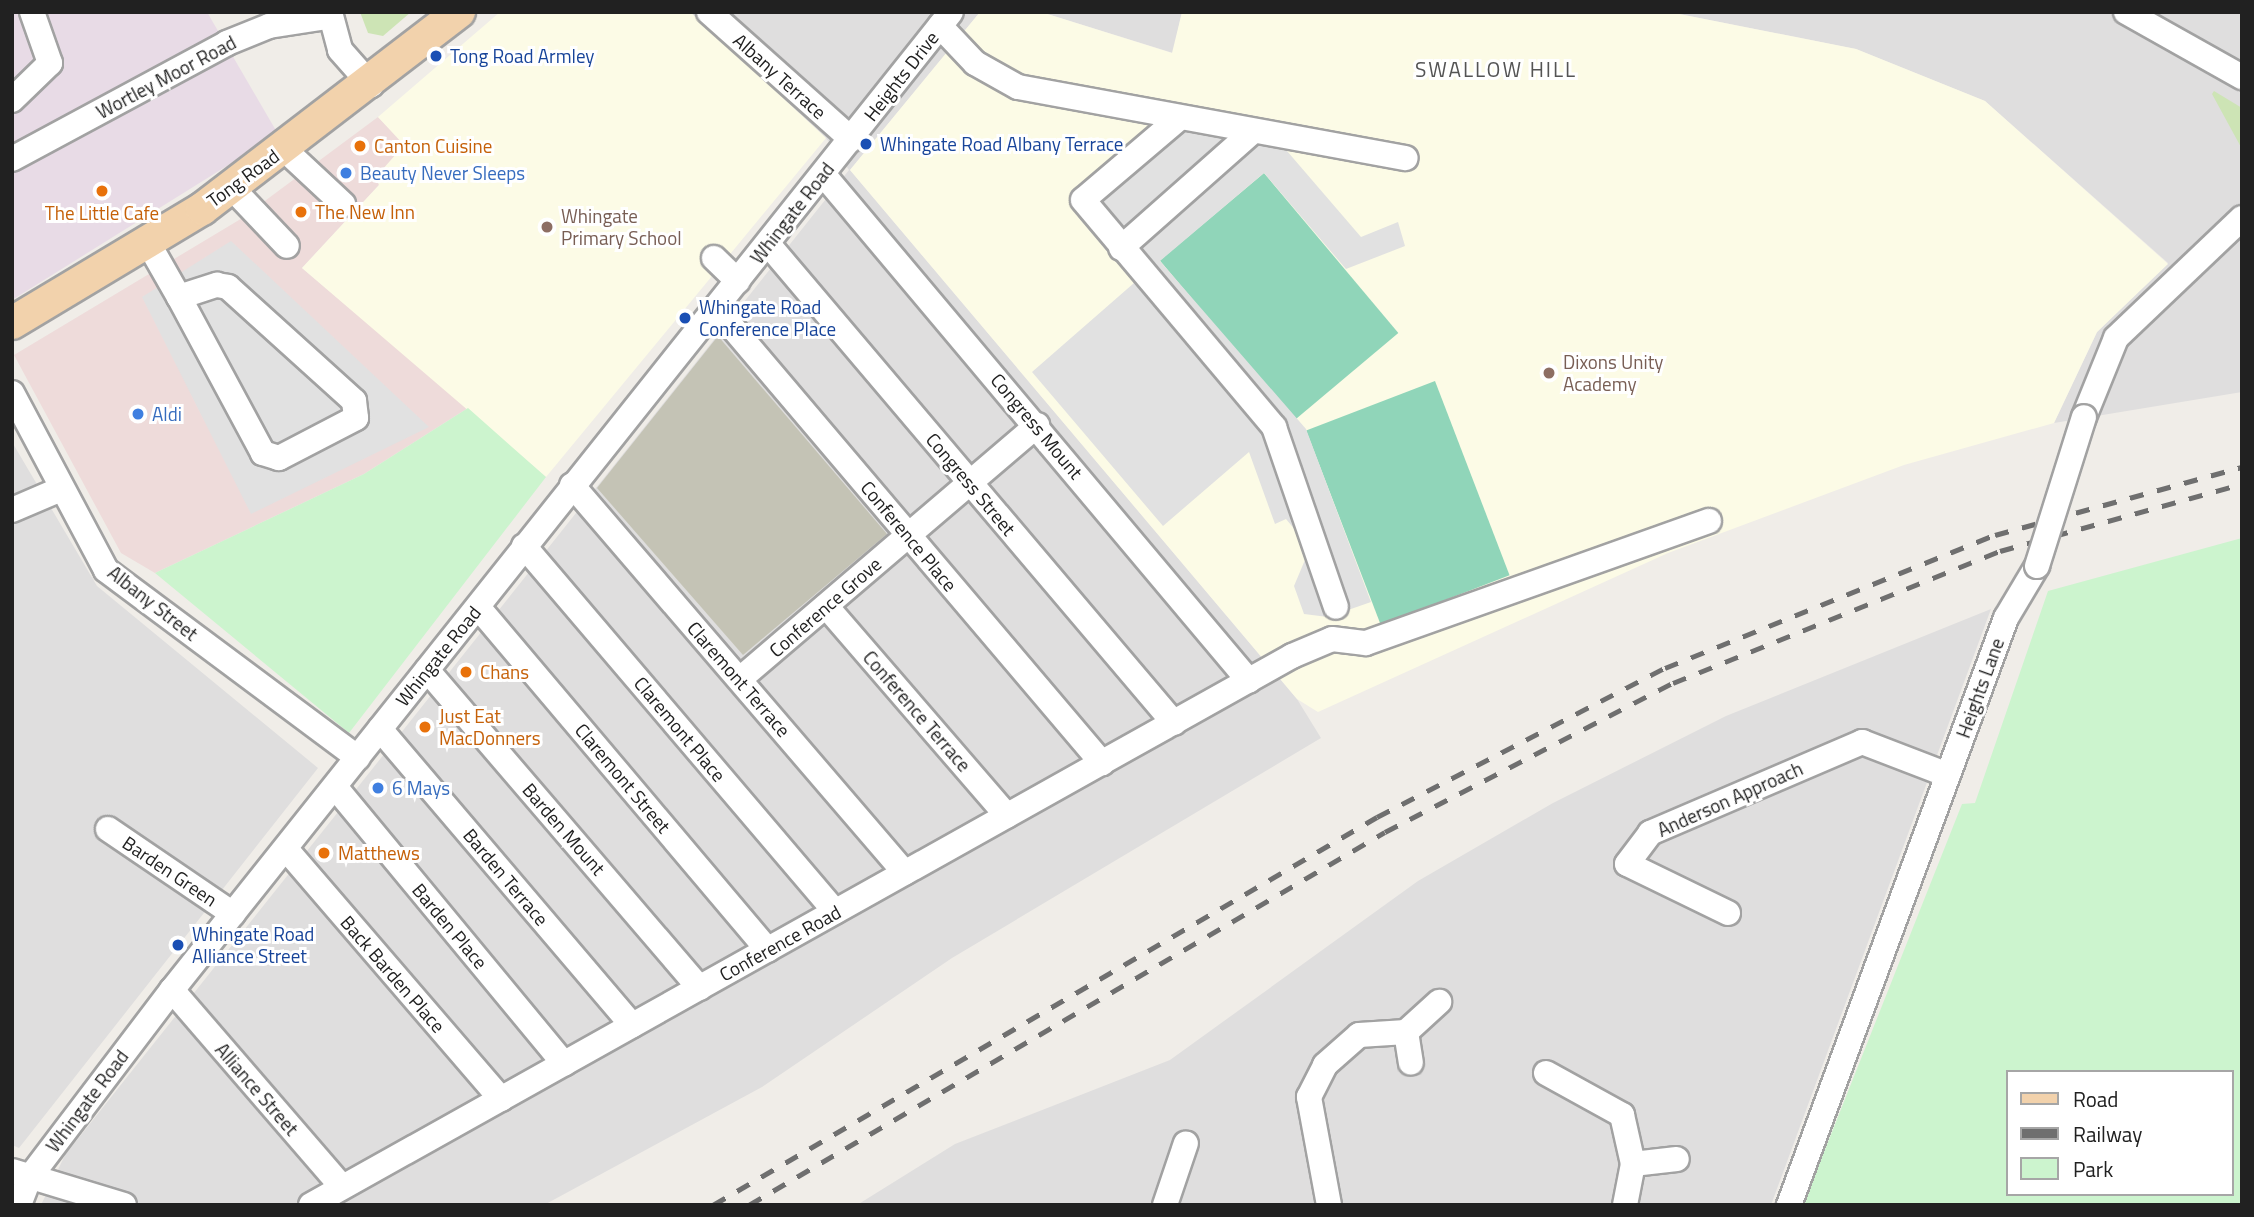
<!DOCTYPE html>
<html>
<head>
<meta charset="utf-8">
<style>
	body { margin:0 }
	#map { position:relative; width:2254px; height:1217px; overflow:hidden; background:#f0ede8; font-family:"Titillium Web",sans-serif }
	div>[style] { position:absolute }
	.residential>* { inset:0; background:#dfdede }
	.commercial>* { inset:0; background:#eedbda }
	.industrial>* { inset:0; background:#e8dbe6 }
	.education>* { inset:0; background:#fcfbe6 }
	.construction>* { inset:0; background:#c4c3b5 }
	.grass>* { inset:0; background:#cde4b5 }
	.park>* { inset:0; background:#ccf4ce }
	.pitch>* { inset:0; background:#90d5b9; transform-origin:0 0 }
	.parking>* { inset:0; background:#e1e1e1 }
	.roads { filter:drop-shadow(2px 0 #a2a2a2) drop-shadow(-2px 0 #a2a2a2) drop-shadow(0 2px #a2a2a2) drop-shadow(0 -2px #a2a2a2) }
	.minor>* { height:24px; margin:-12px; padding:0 12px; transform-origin:12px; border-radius:12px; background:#fff }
	.major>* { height:32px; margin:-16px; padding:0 16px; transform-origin:16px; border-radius:16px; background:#f2d2ac }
	.rail>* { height:5px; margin-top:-2.5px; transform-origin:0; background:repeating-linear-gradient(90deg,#6f6f6f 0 14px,transparent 0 28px) }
	.bridges { filter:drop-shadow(2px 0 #a2a2a2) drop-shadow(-2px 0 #a2a2a2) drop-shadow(0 2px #a2a2a2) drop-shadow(0 -2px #a2a2a2) }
	.minor-bridge>* { height:24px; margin:-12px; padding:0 12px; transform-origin:12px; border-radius:12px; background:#fff }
	.dots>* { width:19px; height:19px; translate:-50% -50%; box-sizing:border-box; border:4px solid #fff; border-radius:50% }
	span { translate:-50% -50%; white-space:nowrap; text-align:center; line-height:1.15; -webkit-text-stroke:6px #fff; paint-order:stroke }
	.transit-label { font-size:19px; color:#164399 }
	.left { translate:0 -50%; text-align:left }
	.street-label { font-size:19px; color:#212121 }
	.food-label { font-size:19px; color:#c56008 }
	.shop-label { font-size:19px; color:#366cbe }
	.education-label { font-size:19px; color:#785e54 }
	.neighbourhood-label { font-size:21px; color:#545454; letter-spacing:2px }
	.frame { position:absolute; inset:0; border:14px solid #212121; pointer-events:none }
	.legend { position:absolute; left:2006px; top:1070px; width:228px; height:126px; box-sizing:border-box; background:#fff; border:2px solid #a6a6a6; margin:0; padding:9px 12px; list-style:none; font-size:21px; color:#212121 }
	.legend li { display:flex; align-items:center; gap:14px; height:35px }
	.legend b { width:35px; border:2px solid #a6a6a6 }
</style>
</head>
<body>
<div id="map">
	<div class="residential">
		<i style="clip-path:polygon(690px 12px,980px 12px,850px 170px,1297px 699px,1321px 738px,952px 958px,762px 1087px,544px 1205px,41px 1205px,65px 1155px,849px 170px,826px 138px)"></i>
		<i style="clip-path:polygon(1041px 12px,1182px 12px,1173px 53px)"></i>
		<i style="clip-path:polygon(1669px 12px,2242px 12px,2242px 392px,2054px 423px,2097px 332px,2168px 263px,1985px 101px,1856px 49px)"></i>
		<i style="clip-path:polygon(12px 442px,97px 586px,318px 768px,19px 1148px,12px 1145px)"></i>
		<i style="clip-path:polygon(1991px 609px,1771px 1205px,857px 1205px,955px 1144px,1170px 1060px,1418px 881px,1553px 803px,1726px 716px)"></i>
	</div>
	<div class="commercial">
		<i style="clip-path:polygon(378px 117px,405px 145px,376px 177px,379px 185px,302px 268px,468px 408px,364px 474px,155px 573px,121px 553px,14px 355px,239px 220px)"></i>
	</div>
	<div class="industrial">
		<i style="clip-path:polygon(12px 12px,207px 12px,278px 134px,12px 300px)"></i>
	</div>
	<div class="education">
		<i style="clip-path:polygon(500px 12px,690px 12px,826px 138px,546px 477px,302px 268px,379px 185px,376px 177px,404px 145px,378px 117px)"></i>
		<i style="clip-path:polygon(980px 12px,1041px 12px,1172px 53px,1182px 12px,1669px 12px,1856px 49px,1985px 101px,2168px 264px,2097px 332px,2054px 423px,1904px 465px,1668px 553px,1318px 712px,1297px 699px,850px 170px)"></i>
	</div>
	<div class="construction">
		<i style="clip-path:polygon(718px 336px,887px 534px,743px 655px,597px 488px)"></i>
	</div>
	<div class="grass">
		<i style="clip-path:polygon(360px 12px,411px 12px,383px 36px,368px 33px)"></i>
		<i style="clip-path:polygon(2214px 91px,2242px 108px,2242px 149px,2212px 94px)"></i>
	</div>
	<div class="park">
		<i style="clip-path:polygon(468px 408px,546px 477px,349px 733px,155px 573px,364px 474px)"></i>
		<i style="clip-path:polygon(evenodd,2242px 538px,2242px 1205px,1803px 1205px,1962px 804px,1975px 803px,2048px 591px,2242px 538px,2007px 1072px,2231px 1072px,2231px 1194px,2007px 1194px,2007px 1072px)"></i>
	</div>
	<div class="pitch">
		<i style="left:1264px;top:173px;width:209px;height:136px;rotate:50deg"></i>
		<i style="left:1435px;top:381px;width:208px;height:138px;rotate:69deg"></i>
	</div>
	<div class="parking">
		<i style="clip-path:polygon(1182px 128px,1287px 151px,1361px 237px,1398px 222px,1405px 246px,1346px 269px,1264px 173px,1160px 261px,1306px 429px,1371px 602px,1328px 617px,1304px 614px,1294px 586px,1310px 548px,1286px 519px,1275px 524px,1249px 452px,1163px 526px,1032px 372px,1134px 283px,1078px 217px)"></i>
		<i style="clip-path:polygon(231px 241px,429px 427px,251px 514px,142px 297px)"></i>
	</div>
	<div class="roads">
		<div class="minor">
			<i style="left:330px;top:12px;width:39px;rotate:75deg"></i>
			<i style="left:340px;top:50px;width:47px;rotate:48.5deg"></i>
			<i style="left:709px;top:12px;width:191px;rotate:41.8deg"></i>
			<i style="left:2126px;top:12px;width:133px;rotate:29.3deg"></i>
			<i style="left:940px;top:26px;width:51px;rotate:46.6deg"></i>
			<i style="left:975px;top:63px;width:49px;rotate:29.2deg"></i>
			<i style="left:1018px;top:87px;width:394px;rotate:10.4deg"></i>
			<i style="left:12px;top:100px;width:53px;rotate:-44.2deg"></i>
			<i style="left:50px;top:63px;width:54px;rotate:-109.4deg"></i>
			<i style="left:1177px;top:120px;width:123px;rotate:139.6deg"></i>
			<i style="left:1083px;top:200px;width:297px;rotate:49.9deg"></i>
			<i style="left:1274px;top:427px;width:190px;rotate:71deg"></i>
			<i style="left:284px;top:149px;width:81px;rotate:43deg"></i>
			<i style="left:12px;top:159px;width:244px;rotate:-28.3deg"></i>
			<i style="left:227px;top:43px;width:45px;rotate:-22deg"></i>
			<i style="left:269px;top:26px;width:59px;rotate:-8.8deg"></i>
			<i style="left:823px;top:174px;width:662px;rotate:49.96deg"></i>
			<i style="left:231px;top:187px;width:81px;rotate:46.5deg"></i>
			<i style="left:147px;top:241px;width:64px;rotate:60.3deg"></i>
			<i style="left:768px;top:244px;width:628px;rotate:49.72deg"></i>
			<i style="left:1121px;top:248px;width:175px;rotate:-41.5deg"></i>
			<i style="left:714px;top:258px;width:33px;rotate:44deg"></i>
			<i style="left:217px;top:285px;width:11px;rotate:10deg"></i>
			<i style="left:228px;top:287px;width:170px;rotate:42.1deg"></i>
			<i style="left:354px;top:401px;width:17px;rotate:83deg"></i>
			<i style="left:356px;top:418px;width:87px;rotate:152.5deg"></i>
			<i style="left:279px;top:458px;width:17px;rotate:-163deg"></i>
			<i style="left:263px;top:453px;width:177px;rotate:-118.3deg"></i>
			<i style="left:179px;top:297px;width:40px;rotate:-18deg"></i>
			<i style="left:716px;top:308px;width:597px;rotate:49.69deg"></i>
			<i style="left:12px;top:393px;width:200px;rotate:62deg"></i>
			<i style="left:106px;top:570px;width:314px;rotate:36.7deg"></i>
			<i style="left:2084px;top:417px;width:85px;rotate:-67.9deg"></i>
			<i style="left:2116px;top:338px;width:174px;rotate:-43.6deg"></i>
			<i style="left:572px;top:485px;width:511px;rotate:49.36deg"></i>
			<i style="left:12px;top:510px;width:53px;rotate:-23.2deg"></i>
			<i style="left:524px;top:546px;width:480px;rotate:49.6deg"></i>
			<i style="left:826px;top:606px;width:277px;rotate:49.2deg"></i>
			<i style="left:478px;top:607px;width:449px;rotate:49.8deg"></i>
			<i style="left:427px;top:670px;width:419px;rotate:49.4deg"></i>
			<i style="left:740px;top:679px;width:391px;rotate:-40.5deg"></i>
			<i style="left:380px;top:729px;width:389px;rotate:49.6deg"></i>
			<i style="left:336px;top:788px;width:358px;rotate:50.4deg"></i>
			<i style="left:108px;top:829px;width:151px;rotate:34.2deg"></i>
			<i style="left:286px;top:849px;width:330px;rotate:49.3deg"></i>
			<i style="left:1728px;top:913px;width:112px;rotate:-154.1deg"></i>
			<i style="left:1627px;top:864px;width:39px;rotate:-53deg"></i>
			<i style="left:1650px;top:833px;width:231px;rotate:-23.2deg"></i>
			<i style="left:1862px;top:742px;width:92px;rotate:21deg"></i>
			<i style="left:172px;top:990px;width:260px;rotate:49.2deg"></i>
			<i style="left:1406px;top:1032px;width:31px;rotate:81deg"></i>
			<i style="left:1546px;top:1073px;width:87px;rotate:28.9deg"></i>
			<i style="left:1622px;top:1115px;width:50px;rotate:77.3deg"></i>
			<i style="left:12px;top:1171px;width:117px;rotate:16.9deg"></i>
			<i style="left:19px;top:1205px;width:30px;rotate:-69deg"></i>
			<i style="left:30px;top:1177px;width:235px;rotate:-52.8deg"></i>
			<i style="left:172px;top:990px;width:1250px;rotate:-51.46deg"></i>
			<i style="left:311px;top:1205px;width:1124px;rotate:-29.23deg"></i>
			<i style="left:1292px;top:656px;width:43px;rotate:-23deg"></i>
			<i style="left:1332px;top:639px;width:34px;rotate:7deg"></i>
			<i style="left:1366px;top:643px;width:364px;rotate:-19.6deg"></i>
			<i style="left:1165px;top:1205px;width:65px;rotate:-71.3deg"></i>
			<i style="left:1329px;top:1205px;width:110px;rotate:-100.5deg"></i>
			<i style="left:1309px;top:1097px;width:36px;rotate:-63deg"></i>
			<i style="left:1325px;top:1065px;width:45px;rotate:-41.4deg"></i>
			<i style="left:1359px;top:1035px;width:47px;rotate:-3.7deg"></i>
			<i style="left:1406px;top:1032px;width:45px;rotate:-42.3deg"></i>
			<i style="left:1625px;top:1205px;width:42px;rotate:-79deg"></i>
			<i style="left:1633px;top:1164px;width:44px;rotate:-6.5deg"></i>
			<i style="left:1789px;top:1205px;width:626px;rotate:-69.71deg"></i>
			<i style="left:2006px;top:618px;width:61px;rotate:-59.2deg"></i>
		</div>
		<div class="major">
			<i style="left:12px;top:323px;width:222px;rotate:-31deg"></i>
			<i style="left:202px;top:209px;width:324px;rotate:-37.5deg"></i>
		</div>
	</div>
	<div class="rail">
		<i style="left:713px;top:1205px;width:769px;rotate:-30.3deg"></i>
		<i style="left:1377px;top:817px;width:324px;rotate:-27.4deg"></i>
		<i style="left:1665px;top:668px;width:356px;rotate:-22deg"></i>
		<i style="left:1995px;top:535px;width:256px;rotate:-15.4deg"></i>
		<i style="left:749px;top:1205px;width:737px;rotate:-30.39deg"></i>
		<i style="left:1385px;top:832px;width:324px;rotate:-27.4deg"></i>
		<i style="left:1673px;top:683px;width:353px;rotate:-22deg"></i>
		<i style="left:2000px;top:551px;width:251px;rotate:-15.5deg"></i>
	</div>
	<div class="bridges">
		<div class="minor-bridge">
			<i style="left:2037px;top:566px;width:156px;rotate:-72.5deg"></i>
		</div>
	</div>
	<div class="dots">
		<i style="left:436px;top:56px;background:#1a4fb4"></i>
		<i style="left:866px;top:144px;background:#1a4fb4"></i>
		<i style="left:360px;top:146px;background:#e8710a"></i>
		<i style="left:346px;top:173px;background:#3f7fe0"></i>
		<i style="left:102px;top:191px;background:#e8710a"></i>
		<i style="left:301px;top:212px;background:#e8710a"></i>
		<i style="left:547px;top:227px;background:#8d6e63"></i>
		<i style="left:685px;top:318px;background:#1a4fb4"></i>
		<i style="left:1549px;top:373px;background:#8d6e63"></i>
		<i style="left:138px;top:414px;background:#3f7fe0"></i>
		<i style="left:466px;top:672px;background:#e8710a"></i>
		<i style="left:425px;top:727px;background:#e8710a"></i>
		<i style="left:378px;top:788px;background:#3f7fe0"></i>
		<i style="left:324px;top:853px;background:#e8710a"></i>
		<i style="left:178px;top:945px;background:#1a4fb4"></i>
	</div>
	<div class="transit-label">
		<span class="left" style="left:450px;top:56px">Tong Road Armley</span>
		<span class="left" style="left:880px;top:144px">Whingate Road Albany Terrace</span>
		<span class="left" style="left:699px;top:318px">Whingate Road<br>Conference Place</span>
		<span class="left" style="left:192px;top:945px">Whingate Road<br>Alliance Street</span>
	</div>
	<div class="street-label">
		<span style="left:780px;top:76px;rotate:42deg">Albany Terrace</span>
		<span style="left:901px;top:76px;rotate:-52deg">Heights Drive</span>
		<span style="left:166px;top:77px;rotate:-28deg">Wortley Moor Road</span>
		<span style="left:243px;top:178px;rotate:-36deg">Tong Road</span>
		<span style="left:792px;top:213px;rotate:-52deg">Whingate Road</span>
		<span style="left:1037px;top:426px;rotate:50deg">Congress Mount</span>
		<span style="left:971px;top:484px;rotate:50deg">Congress Street</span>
		<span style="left:909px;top:536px;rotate:50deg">Conference Place</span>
		<span style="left:153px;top:603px;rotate:38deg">Albany Street</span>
		<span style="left:825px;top:607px;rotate:-41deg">Conference Grove</span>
		<span style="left:438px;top:656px;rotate:-51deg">Whingate Road</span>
		<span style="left:739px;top:679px;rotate:49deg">Claremont Terrace</span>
		<span style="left:1980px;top:688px;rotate:-70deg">Heights Lane</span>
		<span style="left:917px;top:711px;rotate:49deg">Conference Terrace</span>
		<span style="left:680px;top:729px;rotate:50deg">Claremont Place</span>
		<span style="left:623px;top:778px;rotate:50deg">Claremont Street</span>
		<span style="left:1730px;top:799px;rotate:-24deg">Anderson Approach</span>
		<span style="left:564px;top:829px;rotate:49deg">Barden Mount</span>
		<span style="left:170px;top:871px;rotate:34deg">Barden Green</span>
		<span style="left:506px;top:877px;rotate:50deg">Barden Terrace</span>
		<span style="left:450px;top:926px;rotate:50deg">Barden Place</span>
		<span style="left:780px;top:943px;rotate:-29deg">Conference Road</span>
		<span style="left:393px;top:974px;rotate:49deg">Back Barden Place</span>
		<span style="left:257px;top:1089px;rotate:49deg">Alliance Street</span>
		<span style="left:87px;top:1101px;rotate:-53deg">Whingate Road</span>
	</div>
	<div class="food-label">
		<span class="left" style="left:374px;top:146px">Canton Cuisine</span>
		<span class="left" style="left:315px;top:212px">The New Inn</span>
		<span style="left:102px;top:213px">The Little Cafe</span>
		<span class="left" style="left:480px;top:672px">Chans</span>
		<span class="left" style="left:439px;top:727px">Just Eat<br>MacDonners</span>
		<span class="left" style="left:338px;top:853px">Matthews</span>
	</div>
	<div class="shop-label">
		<span class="left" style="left:360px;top:173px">Beauty Never Sleeps</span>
		<span class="left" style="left:152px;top:414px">Aldi</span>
		<span class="left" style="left:392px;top:788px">6 Mays</span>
	</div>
	<div class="education-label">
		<span class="left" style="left:561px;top:227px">Whingate<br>Primary School</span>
		<span class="left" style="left:1563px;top:373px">Dixons Unity<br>Academy</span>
	</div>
	<div class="neighbourhood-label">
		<span style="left:1496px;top:69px">SWALLOW HILL</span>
	</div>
	<div class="frame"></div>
	<ul class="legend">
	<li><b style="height:9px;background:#f2d2ac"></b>Road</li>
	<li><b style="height:9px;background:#6f6f6f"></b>Railway</li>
	<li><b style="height:19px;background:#ccf4ce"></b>Park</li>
	</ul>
</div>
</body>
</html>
